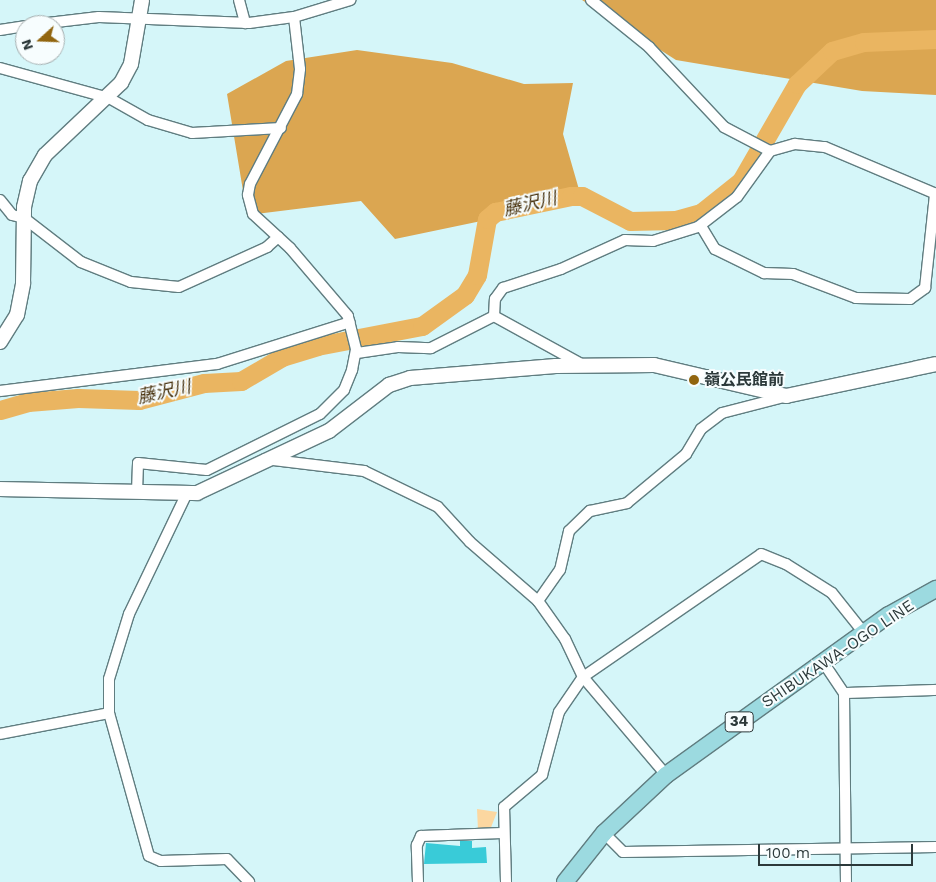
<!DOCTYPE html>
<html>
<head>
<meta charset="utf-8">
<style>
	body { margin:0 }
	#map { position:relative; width:936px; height:882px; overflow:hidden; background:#d5f6f9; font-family:"Work Sans","Noto Sans JP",sans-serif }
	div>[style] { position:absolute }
	.green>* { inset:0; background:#fcd7a0 }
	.forest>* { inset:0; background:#dba651 }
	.river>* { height:19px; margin:-9.5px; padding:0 9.5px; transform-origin:9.5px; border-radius:9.5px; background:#eab561 }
	.building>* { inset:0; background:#39cbd8 }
	.roads { filter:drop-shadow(1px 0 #607d80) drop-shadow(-1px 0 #607d80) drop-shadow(0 1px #607d80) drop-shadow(0 -1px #607d80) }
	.street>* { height:10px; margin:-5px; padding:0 5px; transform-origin:5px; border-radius:5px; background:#fff }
	.secondary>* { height:14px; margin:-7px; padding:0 7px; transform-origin:7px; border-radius:7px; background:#fff }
	.primary>* { height:16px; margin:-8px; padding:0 8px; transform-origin:8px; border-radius:8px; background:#9cdae0 }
	.dots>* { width:14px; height:14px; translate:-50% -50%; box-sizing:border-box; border:2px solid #f7fdfe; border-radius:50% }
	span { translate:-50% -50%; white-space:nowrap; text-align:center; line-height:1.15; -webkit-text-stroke:4px #f7fdfe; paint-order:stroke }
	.shield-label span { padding:1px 4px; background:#f7fdfe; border:1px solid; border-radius:4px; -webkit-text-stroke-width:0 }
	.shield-label { font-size:15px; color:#2c393a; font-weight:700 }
	.poi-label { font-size:16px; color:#2c393a; font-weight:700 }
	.left { translate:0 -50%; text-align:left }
	.street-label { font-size:16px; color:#2c393a }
	.water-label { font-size:18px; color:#49330f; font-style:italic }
	.north { position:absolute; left:15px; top:15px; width:50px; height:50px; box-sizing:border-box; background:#f7fdfe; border:1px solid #a6afb0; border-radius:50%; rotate:250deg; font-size:14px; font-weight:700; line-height:20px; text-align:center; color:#2c393a }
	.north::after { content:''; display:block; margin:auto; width:18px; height:22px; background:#91650f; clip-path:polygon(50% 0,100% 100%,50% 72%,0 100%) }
	.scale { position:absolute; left:758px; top:844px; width:155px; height:22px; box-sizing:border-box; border:2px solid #2c393a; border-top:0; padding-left:6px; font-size:15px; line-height:18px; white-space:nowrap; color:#2c393a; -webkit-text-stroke:4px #f7fdfe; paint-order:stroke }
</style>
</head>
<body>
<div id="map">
	<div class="green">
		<i style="clip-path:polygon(477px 809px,497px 812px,490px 830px,478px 830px)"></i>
	</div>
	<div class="forest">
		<i style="clip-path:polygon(582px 0,936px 0,936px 95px,862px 91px,676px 60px)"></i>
		<i style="clip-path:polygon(357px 50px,452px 63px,524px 84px,573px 83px,563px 134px,582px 200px,395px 239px,361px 201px,247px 215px,227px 94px,286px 61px)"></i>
	</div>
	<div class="river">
		<i style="left:0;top:410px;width:29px;rotate:-16deg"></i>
		<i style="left:28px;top:402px;width:50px;rotate:-4.6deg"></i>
		<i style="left:78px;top:398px;width:61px;rotate:1.9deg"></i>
		<i style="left:139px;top:400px;width:67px;rotate:-14.7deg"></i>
		<i style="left:204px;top:383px;width:37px;rotate:-3deg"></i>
		<i style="left:241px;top:381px;width:48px;rotate:-30.3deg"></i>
		<i style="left:282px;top:357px;width:37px;rotate:-17deg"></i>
		<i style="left:317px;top:346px;width:107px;rotate:-10.8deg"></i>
		<i style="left:422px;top:326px;width:53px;rotate:-35.8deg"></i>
		<i style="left:465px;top:295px;width:23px;rotate:-59deg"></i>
		<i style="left:477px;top:275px;width:57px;rotate:-79.9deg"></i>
		<i style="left:487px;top:219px;width:11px;rotate:-41deg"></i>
		<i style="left:495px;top:212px;width:78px;rotate:-11.9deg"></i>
		<i style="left:571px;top:196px;width:11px"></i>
		<i style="left:582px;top:196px;width:54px;rotate:27.5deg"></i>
		<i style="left:630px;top:221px;width:46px;rotate:-1.2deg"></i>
		<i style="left:676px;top:220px;width:26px;rotate:-16deg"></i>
		<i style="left:701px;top:213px;width:51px;rotate:-38.7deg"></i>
		<i style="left:741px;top:181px;width:112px;rotate:-60deg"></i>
		<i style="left:797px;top:84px;width:48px;rotate:-43.3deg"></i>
		<i style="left:832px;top:51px;width:33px;rotate:-16deg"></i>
		<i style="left:864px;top:42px;width:72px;rotate:-2.4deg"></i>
	</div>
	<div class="building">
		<i style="clip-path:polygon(460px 841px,472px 841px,472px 848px,486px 847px,487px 863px,424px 864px,426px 843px,460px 846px)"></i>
	</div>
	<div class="roads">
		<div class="street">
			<i style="left:239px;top:0;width:24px;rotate:75deg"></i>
			<i style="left:591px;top:0;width:75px;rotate:39deg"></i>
			<i style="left:649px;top:47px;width:110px;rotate:46.8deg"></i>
			<i style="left:724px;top:127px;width:52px;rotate:27.6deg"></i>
			<i style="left:31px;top:25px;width:68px;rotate:-6.7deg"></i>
			<i style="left:99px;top:17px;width:150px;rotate:2.3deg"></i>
			<i style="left:249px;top:23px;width:45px;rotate:-7.6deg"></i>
			<i style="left:294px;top:17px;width:59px;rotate:-16.9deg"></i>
			<i style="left:0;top:30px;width:25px;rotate:-9deg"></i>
			<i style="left:0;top:68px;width:113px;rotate:15.4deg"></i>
			<i style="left:109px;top:98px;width:45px;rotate:29.4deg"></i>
			<i style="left:148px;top:120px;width:46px;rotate:16.5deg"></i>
			<i style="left:192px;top:133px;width:89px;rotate:-3.2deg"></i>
			<i style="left:0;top:200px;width:19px;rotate:51deg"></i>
			<i style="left:12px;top:215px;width:12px;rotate:14deg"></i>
			<i style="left:24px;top:218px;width:72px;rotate:37.7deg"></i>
			<i style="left:81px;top:262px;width:54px;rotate:21.8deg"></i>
			<i style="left:131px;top:282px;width:48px;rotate:5.9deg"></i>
			<i style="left:179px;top:287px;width:97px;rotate:-24.4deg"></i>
			<i style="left:267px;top:247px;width:15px;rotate:-42deg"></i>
			<i style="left:701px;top:226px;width:27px;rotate:59deg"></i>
			<i style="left:715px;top:249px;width:55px;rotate:26.1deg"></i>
			<i style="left:764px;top:273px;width:29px;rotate:2deg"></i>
			<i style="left:793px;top:274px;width:67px;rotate:20.9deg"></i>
			<i style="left:856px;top:298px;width:54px;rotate:1.1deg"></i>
			<i style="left:910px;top:299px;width:19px;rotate:-36deg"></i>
			<i style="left:925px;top:288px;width:95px;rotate:-83.9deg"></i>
			<i style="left:357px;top:353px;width:41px;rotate:-8.3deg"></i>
			<i style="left:398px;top:347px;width:33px;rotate:2deg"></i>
			<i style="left:431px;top:348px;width:71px;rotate:-26.9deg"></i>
			<i style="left:583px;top:365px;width:102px;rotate:-151.2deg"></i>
			<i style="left:494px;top:316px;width:17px;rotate:-87deg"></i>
			<i style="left:495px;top:299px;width:14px;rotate:-54deg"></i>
			<i style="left:503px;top:288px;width:61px;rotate:-18.1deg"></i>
			<i style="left:561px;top:269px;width:70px;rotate:-24.4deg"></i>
			<i style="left:625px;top:240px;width:28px;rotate:2deg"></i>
			<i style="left:653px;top:241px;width:47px;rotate:-17.3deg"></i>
			<i style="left:698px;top:227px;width:49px;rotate:-37.6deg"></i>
			<i style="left:737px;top:197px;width:57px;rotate:-54.3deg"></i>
			<i style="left:770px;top:151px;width:26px;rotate:-16deg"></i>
			<i style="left:795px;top:144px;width:30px;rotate:6deg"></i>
			<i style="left:825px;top:147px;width:121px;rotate:22.9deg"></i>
			<i style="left:0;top:391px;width:219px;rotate:-7.1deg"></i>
			<i style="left:217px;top:364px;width:139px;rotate:-17.5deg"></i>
			<i style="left:265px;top:459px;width:100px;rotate:6.9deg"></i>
			<i style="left:364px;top:471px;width:82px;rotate:25.9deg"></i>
			<i style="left:438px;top:507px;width:47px;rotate:47.6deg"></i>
			<i style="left:470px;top:542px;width:90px;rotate:40.9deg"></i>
			<i style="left:538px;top:601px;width:47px;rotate:54.6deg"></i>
			<i style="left:565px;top:639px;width:42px;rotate:64.7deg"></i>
			<i style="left:583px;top:677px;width:128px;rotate:49.7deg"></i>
			<i style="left:137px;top:492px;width:29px;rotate:-88deg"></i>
			<i style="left:138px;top:463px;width:69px;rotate:5.8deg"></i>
			<i style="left:207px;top:470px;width:126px;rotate:-26.4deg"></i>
			<i style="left:320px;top:414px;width:34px;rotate:-45deg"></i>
			<i style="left:344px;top:390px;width:22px;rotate:-68deg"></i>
			<i style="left:352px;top:370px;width:21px;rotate:-79deg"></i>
			<i style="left:356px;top:349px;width:34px;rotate:-104deg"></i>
			<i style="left:348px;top:316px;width:89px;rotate:-130.5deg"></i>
			<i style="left:290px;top:248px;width:50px;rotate:-137.4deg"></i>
			<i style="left:253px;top:214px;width:20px;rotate:-105deg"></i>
			<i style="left:248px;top:195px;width:11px;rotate:-80deg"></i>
			<i style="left:250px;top:184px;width:102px;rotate:-62.4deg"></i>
			<i style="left:297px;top:94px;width:25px;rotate:-83deg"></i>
			<i style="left:300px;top:69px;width:52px;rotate:-96.6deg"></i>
			<i style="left:186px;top:495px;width:132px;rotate:115.6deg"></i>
			<i style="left:129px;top:614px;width:68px;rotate:107.1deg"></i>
			<i style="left:109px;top:679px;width:34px;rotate:90deg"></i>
			<i style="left:109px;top:713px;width:148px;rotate:74.4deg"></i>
			<i style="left:149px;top:856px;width:13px;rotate:23deg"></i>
			<i style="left:161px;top:861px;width:66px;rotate:-1.7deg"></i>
			<i style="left:227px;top:859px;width:32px;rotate:46deg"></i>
			<i style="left:538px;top:601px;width:38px;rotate:-55deg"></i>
			<i style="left:560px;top:570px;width:40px;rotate:-77deg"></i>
			<i style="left:569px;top:531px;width:29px;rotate:-44deg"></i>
			<i style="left:590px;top:511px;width:38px;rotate:-12deg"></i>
			<i style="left:627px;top:503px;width:77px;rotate:-39.7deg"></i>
			<i style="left:686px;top:454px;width:29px;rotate:-59deg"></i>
			<i style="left:701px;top:429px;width:26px;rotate:-37deg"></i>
			<i style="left:722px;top:413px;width:64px;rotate:-14.5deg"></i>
			<i style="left:823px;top:662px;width:37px;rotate:56deg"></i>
			<i style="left:844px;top:693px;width:189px;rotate:89.4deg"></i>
			<i style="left:844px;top:693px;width:92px;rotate:-1.9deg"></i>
			<i style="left:0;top:734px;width:111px;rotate:-10.9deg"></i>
			<i style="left:604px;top:833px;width:27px;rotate:45deg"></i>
			<i style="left:623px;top:852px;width:313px;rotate:-0.9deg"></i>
			<i style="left:418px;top:882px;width:37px;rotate:-92deg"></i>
			<i style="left:417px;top:845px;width:10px;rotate:-66deg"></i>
			<i style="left:421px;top:836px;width:81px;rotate:-2.1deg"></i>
			<i style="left:506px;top:882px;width:75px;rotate:-91.5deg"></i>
			<i style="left:504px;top:807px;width:50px;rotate:-40.1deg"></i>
			<i style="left:542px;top:775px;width:65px;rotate:-74.9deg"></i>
			<i style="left:559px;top:712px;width:42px;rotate:-55.6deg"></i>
			<i style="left:583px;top:677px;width:216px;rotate:-34.6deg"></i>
			<i style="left:761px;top:554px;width:27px;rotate:22deg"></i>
			<i style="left:786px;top:564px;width:54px;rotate:32.2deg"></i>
			<i style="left:832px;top:593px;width:51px;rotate:51.3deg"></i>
		</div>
		<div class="secondary">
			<i style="left:0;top:342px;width:32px;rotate:-58deg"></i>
			<i style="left:17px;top:315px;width:33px;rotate:-79deg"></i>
			<i style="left:23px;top:283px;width:76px;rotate:-89.2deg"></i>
			<i style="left:24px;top:207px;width:27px;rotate:-77deg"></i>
			<i style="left:30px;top:181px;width:30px;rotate:-60deg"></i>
			<i style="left:45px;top:155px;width:105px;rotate:-43.5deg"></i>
			<i style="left:121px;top:83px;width:21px;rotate:-62deg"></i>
			<i style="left:131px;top:64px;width:65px;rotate:-80.2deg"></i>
			<i style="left:0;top:489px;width:197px;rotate:1.2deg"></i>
			<i style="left:197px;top:493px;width:146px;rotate:-25.2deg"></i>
			<i style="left:329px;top:431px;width:76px;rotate:-37.5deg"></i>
			<i style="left:389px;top:385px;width:22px;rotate:-18deg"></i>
			<i style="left:410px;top:378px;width:146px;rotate:-4.7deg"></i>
			<i style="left:556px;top:366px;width:98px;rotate:-0.6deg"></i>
			<i style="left:654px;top:365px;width:136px;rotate:13.2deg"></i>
			<i style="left:786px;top:396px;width:153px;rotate:-12deg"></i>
		</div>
		<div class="primary">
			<i style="left:565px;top:882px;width:63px;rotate:-51.5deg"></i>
			<i style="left:604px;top:833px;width:85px;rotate:-43.1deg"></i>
			<i style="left:666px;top:775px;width:274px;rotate:-35.7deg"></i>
			<i style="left:889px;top:615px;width:54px;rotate:-29deg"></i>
		</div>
	</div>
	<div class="dots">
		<i style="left:694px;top:380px;background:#91650f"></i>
	</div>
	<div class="shield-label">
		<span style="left:739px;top:722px">34</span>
	</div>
	<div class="poi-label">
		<span class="left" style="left:704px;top:380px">嶺公民館前</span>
	</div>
	<div class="street-label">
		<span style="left:838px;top:654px;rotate:-34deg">SHIBUKAWA-OGO LINE</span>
	</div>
	<div class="water-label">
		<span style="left:530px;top:204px;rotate:-13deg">藤沢川</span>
		<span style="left:164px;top:392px;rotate:-12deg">藤沢川</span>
	</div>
	<div class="north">N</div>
	<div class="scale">100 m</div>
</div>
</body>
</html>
